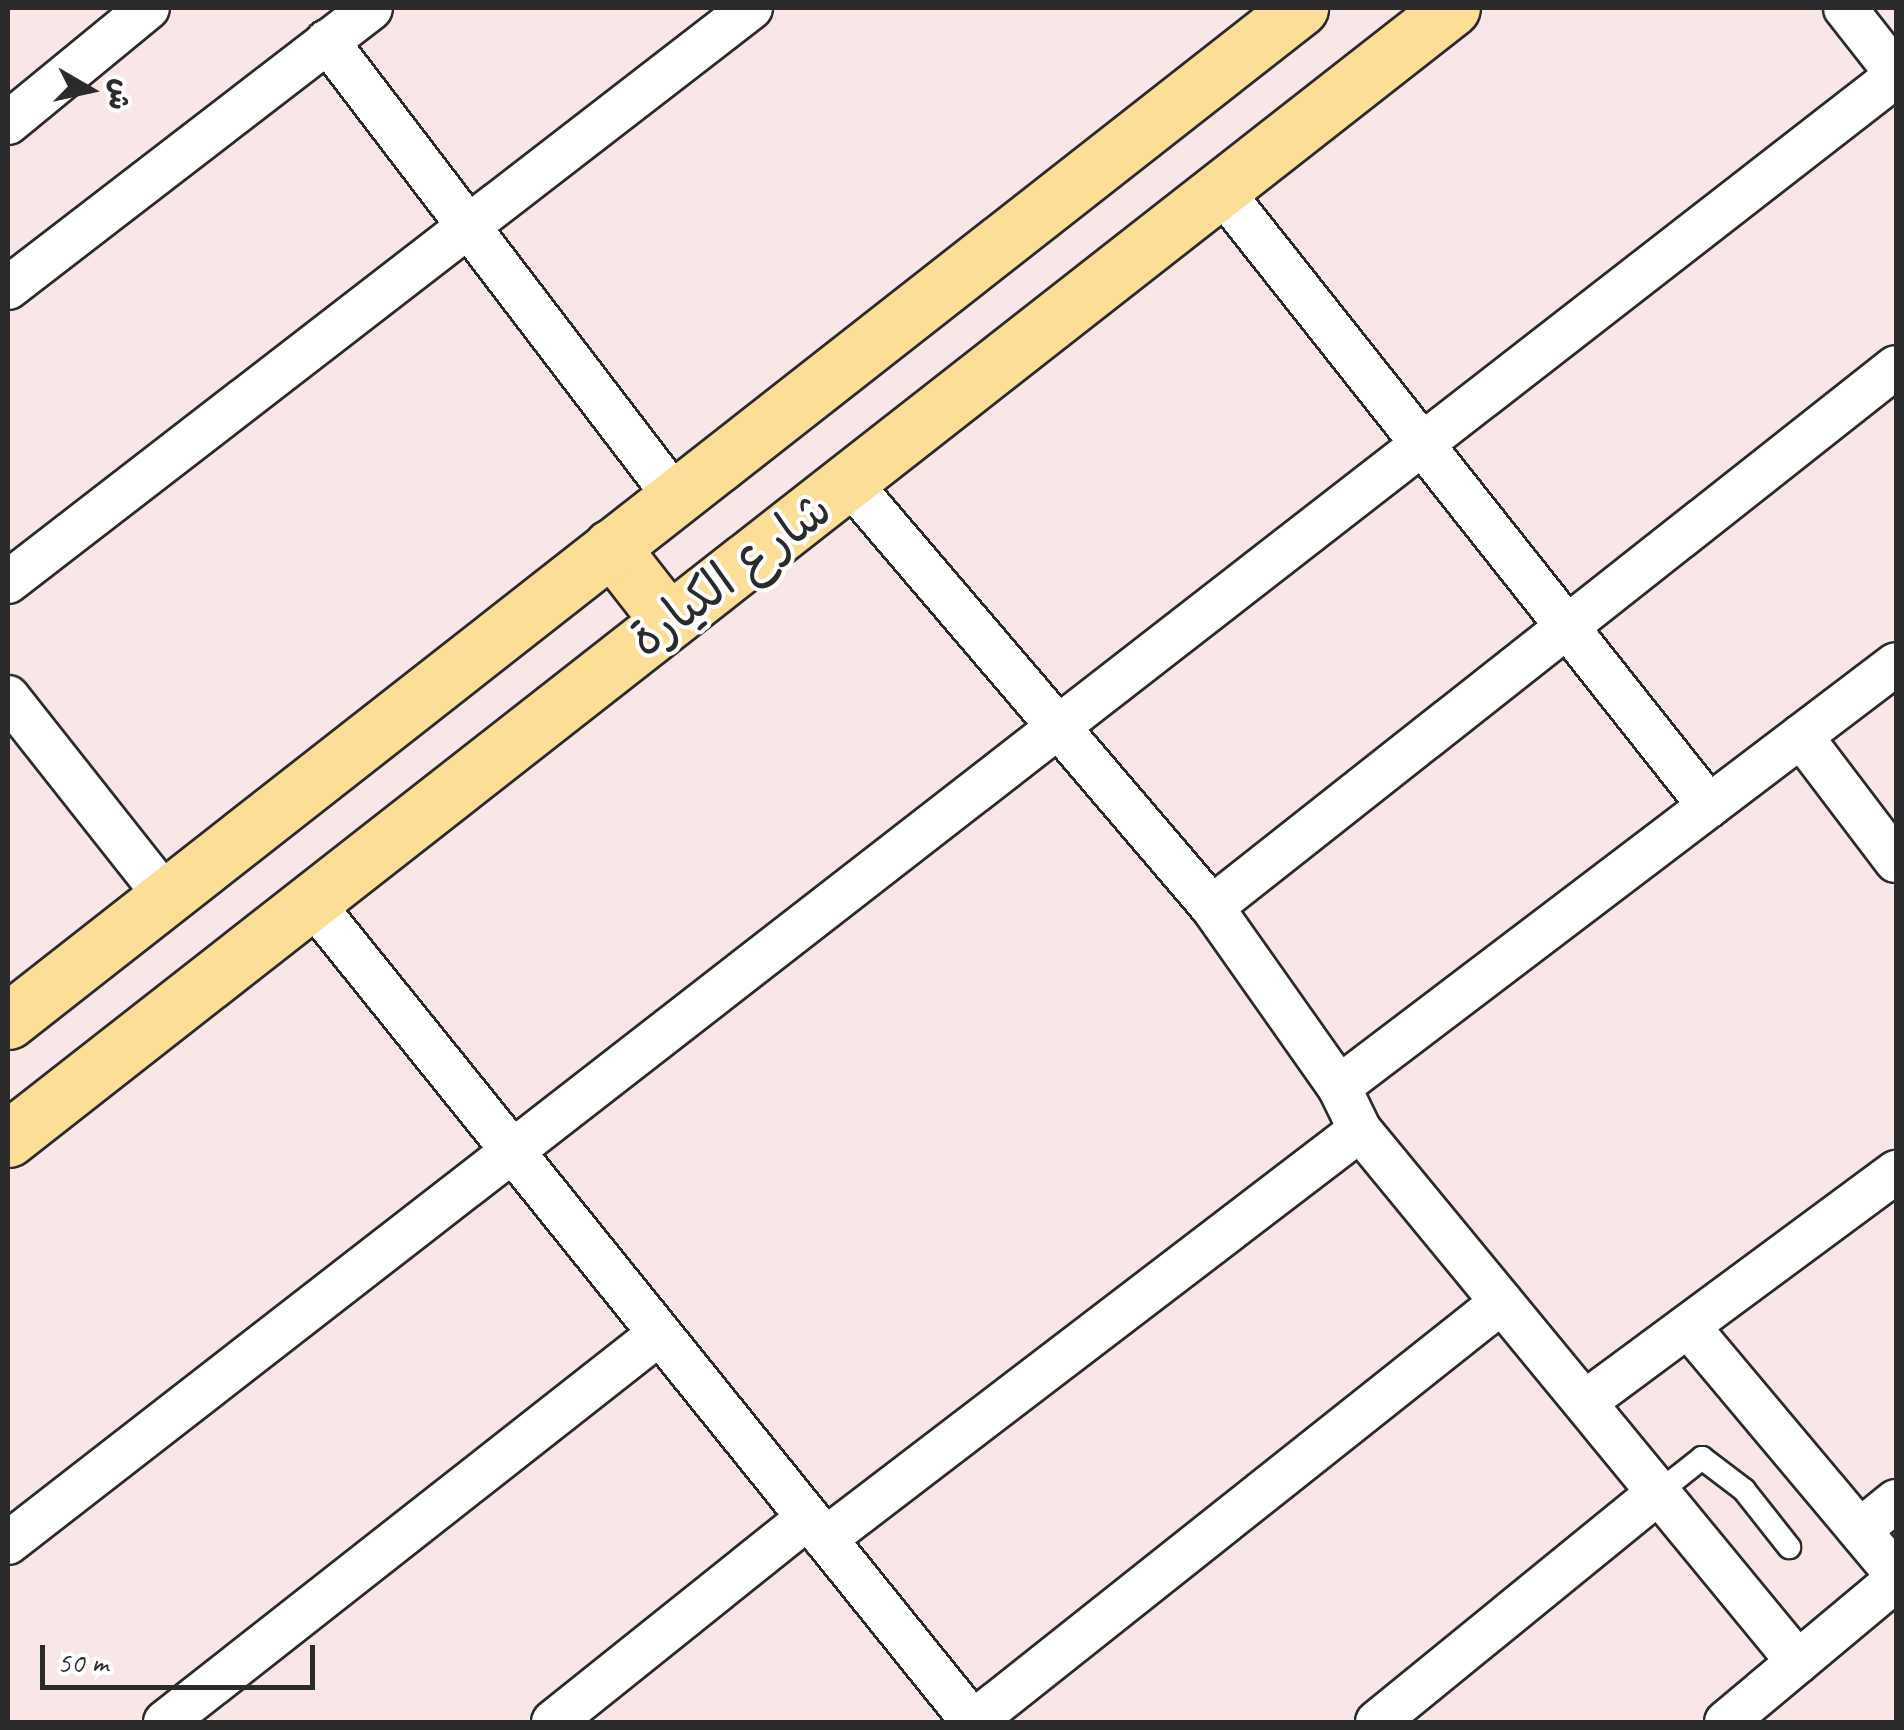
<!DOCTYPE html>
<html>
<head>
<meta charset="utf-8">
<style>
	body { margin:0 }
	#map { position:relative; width:1904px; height:1730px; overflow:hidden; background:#f9e7e7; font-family:Caveat,"Playpen Sans Arabic",sans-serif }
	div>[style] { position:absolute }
	.roads { filter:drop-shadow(2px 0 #2b2b2b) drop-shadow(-2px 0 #2b2b2b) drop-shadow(0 2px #2b2b2b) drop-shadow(0 -2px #2b2b2b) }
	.service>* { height:22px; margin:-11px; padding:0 11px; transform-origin:11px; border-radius:11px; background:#fff }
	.minor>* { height:42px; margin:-21px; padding:0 21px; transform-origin:21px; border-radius:21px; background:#fff }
	.primary>* { height:55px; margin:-27.5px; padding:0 27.5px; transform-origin:27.5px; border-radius:27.5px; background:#fdde96 }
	span { translate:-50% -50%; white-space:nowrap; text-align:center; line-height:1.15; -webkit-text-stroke:8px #fff; paint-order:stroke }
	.street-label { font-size:50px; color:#2b2b2b }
	.frame { position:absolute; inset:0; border:10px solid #2b2b2b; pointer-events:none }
	.north { position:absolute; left:40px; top:40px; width:100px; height:100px; -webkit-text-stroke:8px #fff; paint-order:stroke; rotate:99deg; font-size:28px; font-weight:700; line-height:40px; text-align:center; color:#2b2b2b }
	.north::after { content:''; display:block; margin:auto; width:35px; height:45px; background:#2b2b2b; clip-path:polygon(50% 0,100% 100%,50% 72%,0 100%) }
	.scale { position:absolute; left:40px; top:1645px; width:275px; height:45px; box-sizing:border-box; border:5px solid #2b2b2b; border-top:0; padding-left:12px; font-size:30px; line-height:35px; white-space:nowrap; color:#2b2b2b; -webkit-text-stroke:8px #fff; paint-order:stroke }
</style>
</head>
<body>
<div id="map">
	<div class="roads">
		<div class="service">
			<i style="left:1659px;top:1492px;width:55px;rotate:-38.3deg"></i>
			<i style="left:1702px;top:1458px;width:53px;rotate:37.3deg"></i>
			<i style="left:1744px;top:1490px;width:73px;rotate:51.7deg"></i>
		</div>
		<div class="minor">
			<i style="left:1845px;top:8px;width:83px;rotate:51.9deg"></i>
			<i style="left:327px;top:41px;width:574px;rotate:52.65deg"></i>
			<i style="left:8px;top:123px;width:181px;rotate:-39.4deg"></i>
			<i style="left:1221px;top:190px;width:786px;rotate:51.61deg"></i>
			<i style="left:8px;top:288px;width:458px;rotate:-37.6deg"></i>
			<i style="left:850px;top:483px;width:558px;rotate:49.51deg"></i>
			<i style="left:1212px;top:907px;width:220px;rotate:54.8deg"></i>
			<i style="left:1339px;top:1087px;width:48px;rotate:64deg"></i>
			<i style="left:1360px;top:1130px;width:689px;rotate:50.54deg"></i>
			<i style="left:8px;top:582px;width:939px;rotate:-37.69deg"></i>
			<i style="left:8px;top:697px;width:255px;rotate:51.7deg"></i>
			<i style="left:1801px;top:736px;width:157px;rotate:52.8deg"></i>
			<i style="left:311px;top:901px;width:1055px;rotate:51.12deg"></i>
			<i style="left:973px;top:1722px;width:675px;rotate:-38.45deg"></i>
			<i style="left:1212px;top:907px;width:871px;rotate:-38.29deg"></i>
			<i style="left:1339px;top:1087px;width:699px;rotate:-37.21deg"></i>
			<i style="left:1688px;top:1326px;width:324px;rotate:50deg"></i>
			<i style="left:1585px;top:1402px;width:387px;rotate:-36.5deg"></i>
			<i style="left:1860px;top:1530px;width:46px;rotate:-38.9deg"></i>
			<i style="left:825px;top:1539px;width:673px;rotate:-37.4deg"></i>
			<i style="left:8px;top:1543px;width:2391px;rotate:-37.85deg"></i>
			<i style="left:165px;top:1722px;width:628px;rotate:-38.15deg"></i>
			<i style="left:553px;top:1722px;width:327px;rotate:-38.7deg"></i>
			<i style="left:1377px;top:1722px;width:364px;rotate:-39.2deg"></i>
			<i style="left:1726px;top:1722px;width:222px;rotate:-39.9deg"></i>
		</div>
		<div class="primary">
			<i style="left:611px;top:547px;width:93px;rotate:52deg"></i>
			<i style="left:8px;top:1021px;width:1642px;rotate:-38.1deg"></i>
			<i style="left:8px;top:1139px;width:1834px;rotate:-38.07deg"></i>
		</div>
	</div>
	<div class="street-label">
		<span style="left:730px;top:574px;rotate:-37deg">شارع الكيارة</span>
	</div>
	<div class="frame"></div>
	<div class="north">ش</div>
	<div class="scale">50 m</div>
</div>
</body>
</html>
